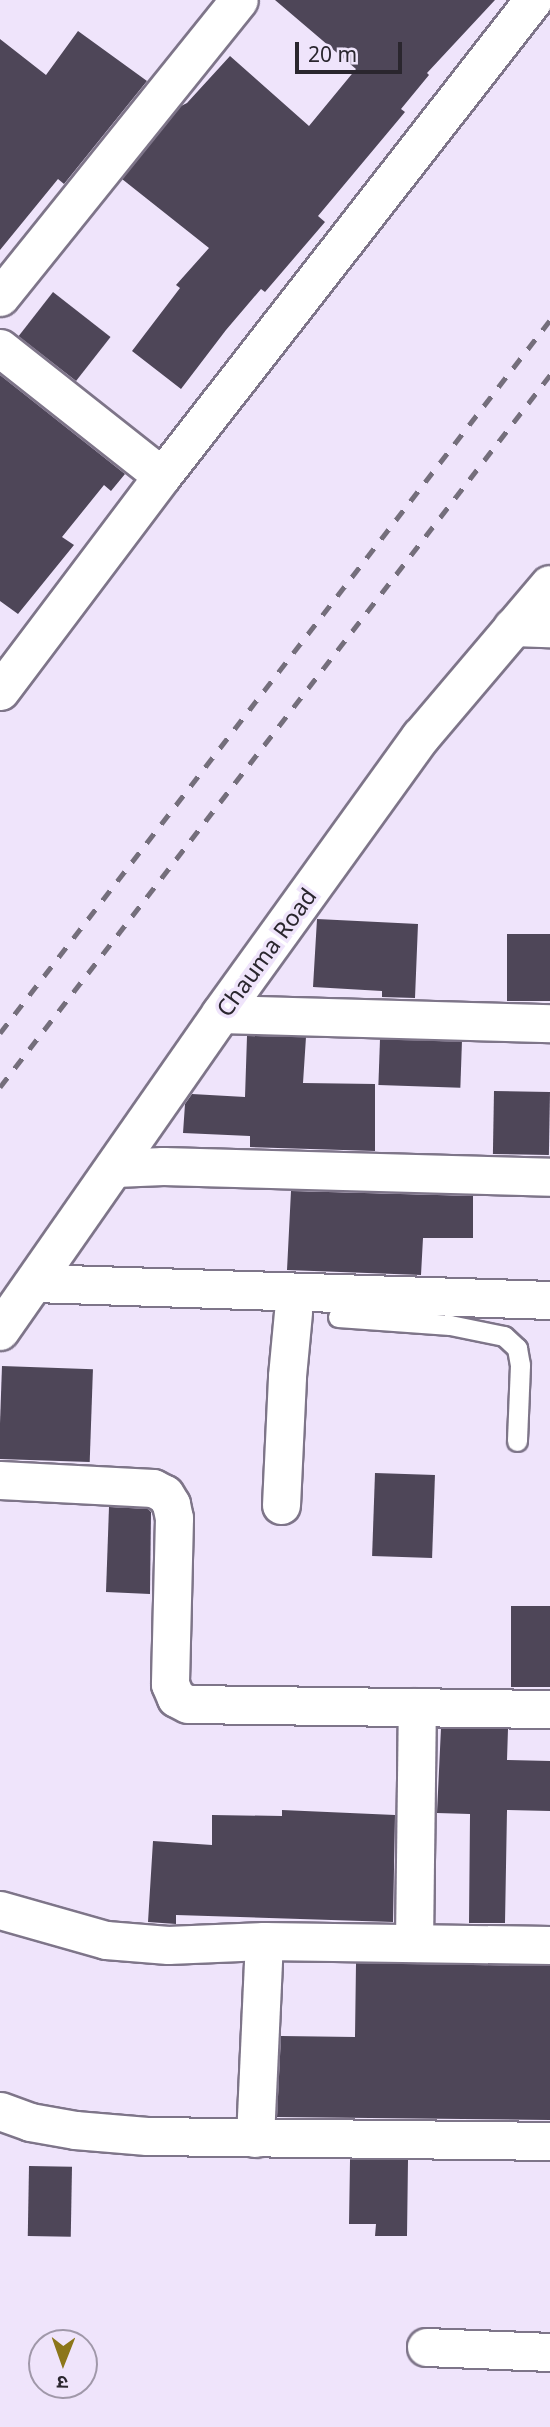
<!DOCTYPE html>
<html>
<head>
<meta charset="utf-8">
<style>
	body { margin:0 }
	#map { position:relative; width:550px; height:2427px; overflow:hidden; background:#efe4fb; font-family:"Noto Sans","Noto Sans Devanagari",sans-serif }
	div>[style] { position:absolute }
	.building>* { inset:0; background:#4e4658; transform-origin:0 0 }
	.roads { filter:drop-shadow(2px 0 #7e7589) drop-shadow(-2px 0 #7e7589) drop-shadow(0 2px #7e7589) drop-shadow(0 -2px #7e7589) }
	.lane>* { height:19px; margin:-9.5px; padding:0 9.5px; transform-origin:9.5px; border-radius:9.5px; background:#fff }
	.street>* { height:37px; margin:-18.5px; padding:0 18.5px; transform-origin:18.5px; border-radius:18.5px; background:#fff }
	.secondary>* { height:38px; margin:-19px; padding:0 19px; transform-origin:19px; border-radius:19px; background:#fff }
	.rail>* { height:5px; margin-top:-2.5px; transform-origin:0; background:repeating-linear-gradient(90deg,#746e7b 0 12px,transparent 0 24px) }
	span { translate:-50% -50%; white-space:nowrap; text-align:center; line-height:1.15; -webkit-text-stroke:7px #efe4fb; paint-order:stroke }
	.street-label { font-size:23px; color:#2a262e }
	.north { position:absolute; left:28px; top:2329px; width:70px; height:70px; box-sizing:border-box; background:#efe4fb; border:2px solid #a098a9; border-radius:50%; rotate:181deg; font-size:19px; font-weight:700; line-height:28px; text-align:center; color:#2a262e }
	.north::after { content:''; display:block; margin:auto; width:24px; height:32px; background:#8c761a; clip-path:polygon(50% 0,100% 100%,50% 72%,0 100%) }
	.scale { position:absolute; left:295px; top:42px; width:107px; height:32px; box-sizing:border-box; border:4px solid #2a262e; border-top:0; padding-left:9px; font-size:21px; line-height:24px; white-space:nowrap; color:#2a262e; -webkit-text-stroke:5px #efe4fb; paint-order:stroke }
</style>
</head>
<body>
<div id="map">
	<div class="building">
		<i style="clip-path:polygon(275px 0,495px 0,427px 73px,429px 75px,401px 109px,405px 112px,318px 216px,325px 222px,265px 292px,261px 289px,226px 330px,181px 389px,132px 351px,180px 288px,176px 285px,209px 248px,122px 179px,181px 106px,187px 103px,230px 56px,309px 126px,356px 69px)"></i>
		<i style="clip-path:polygon(78px 31px,147px 81px,64px 184px,58px 179px,0 250px,0 39px,46px 75px)"></i>
		<i style="left:53px;top:292px;width:73px;height:56px;rotate:38deg"></i>
		<i style="clip-path:polygon(0 375px,125px 474px,111px 491px,104px 485px,62px 537px,74px 545px,18px 614px,0 601px)"></i>
		<i style="clip-path:polygon(317px 919px,418px 924px,415px 998px,382px 997px,382px 991px,313px 987px)"></i>
		<i style="left:507px;top:934px;width:43px;height:67px"></i>
		<i style="clip-path:polygon(247px 1036px,306px 1037px,303px 1083px,375px 1084px,375px 1151px,250px 1147px,250px 1136px,183px 1133px,185px 1104px,192px 1094px,245px 1097px)"></i>
		<i style="left:380px;top:1039px;width:82px;height:46px;rotate:2deg"></i>
		<i style="left:494px;top:1091px;width:56px;height:63px;rotate:1deg"></i>
		<i style="clip-path:polygon(291px 1191px,473px 1196px,473px 1238px,423px 1238px,421px 1275px,287px 1270px)"></i>
		<i style="left:2px;top:1366px;width:91px;height:93px;rotate:2deg"></i>
		<i style="left:375px;top:1473px;width:60px;height:83px;rotate:2deg"></i>
		<i style="clip-path:polygon(109px 1507px,148px 1509px,151px 1512px,150px 1594px,106px 1592px)"></i>
		<i style="left:511px;top:1606px;width:39px;height:81px"></i>
		<i style="clip-path:polygon(441px 1728px,508px 1729px,507px 1760px,550px 1761px,550px 1811px,507px 1810px,505px 1923px,469px 1923px,470px 1814px,437px 1813px)"></i>
		<i style="clip-path:polygon(282px 1810px,395px 1815px,393px 1922px,176px 1915px,176px 1924px,148px 1922px,153px 1841px,212px 1845px,212px 1815px,282px 1816px)"></i>
		<i style="clip-path:polygon(356px 1963px,550px 1966px,550px 2120px,277px 2117px,281px 2036px,355px 2037px)"></i>
		<i style="clip-path:polygon(350px 2160px,408px 2160px,407px 2236px,375px 2236px,376px 2224px,349px 2224px)"></i>
		<i style="left:29px;top:2166px;width:43px;height:70px;rotate:1deg"></i>
	</div>
	<div class="roads">
		<div class="lane">
			<i style="left:338px;top:1317px;width:112px;rotate:4.1deg"></i>
			<i style="left:450px;top:1325px;width:55px;rotate:11.5deg"></i>
			<i style="left:504px;top:1336px;width:18px;rotate:43deg"></i>
			<i style="left:517px;top:1348px;width:17px;rotate:80deg"></i>
			<i style="left:520px;top:1365px;width:76px;rotate:92.3deg"></i>
		</div>
		<div class="street">
			<i style="left:0;top:297px;width:381px;rotate:-51.2deg"></i>
			<i style="left:0;top:348px;width:206px;rotate:38.3deg"></i>
			<i style="left:512px;top:627px;width:38px;rotate:2deg"></i>
			<i style="left:0;top:691px;width:269px;rotate:-53deg"></i>
			<i style="left:162px;top:476px;width:604px;rotate:-52.07deg"></i>
			<i style="left:221px;top:1014px;width:329px;rotate:1.6deg"></i>
			<i style="left:115px;top:1168px;width:48px;rotate:-2.4deg"></i>
			<i style="left:163px;top:1166px;width:387px;rotate:1.6deg"></i>
			<i style="left:35px;top:1283px;width:515px;rotate:1.89deg"></i>
			<i style="left:0;top:1480px;width:153px;rotate:3deg"></i>
			<i style="left:153px;top:1488px;width:13px;rotate:27deg"></i>
			<i style="left:165px;top:1494px;width:12px;rotate:59deg"></i>
			<i style="left:171px;top:1504px;width:14px;rotate:78deg"></i>
			<i style="left:174px;top:1518px;width:166px;rotate:91.4deg"></i>
			<i style="left:170px;top:1684px;width:15px;rotate:67deg"></i>
			<i style="left:176px;top:1698px;width:13px;rotate:27deg"></i>
			<i style="left:188px;top:1704px;width:362px;rotate:0.8deg"></i>
			<i style="left:281px;top:1505px;width:129px;rotate:-87.3deg"></i>
			<i style="left:287px;top:1376px;width:64px;rotate:-84.6deg"></i>
			<i style="left:0;top:1910px;width:110px;rotate:15.8deg"></i>
			<i style="left:106px;top:1940px;width:62px;rotate:4.6deg"></i>
			<i style="left:168px;top:1945px;width:96px;rotate:-2.4deg"></i>
			<i style="left:264px;top:1941px;width:286px;rotate:0.8deg"></i>
			<i style="left:414px;top:1943px;width:236px;rotate:-89.3deg"></i>
			<i style="left:0;top:2111px;width:32px;rotate:20deg"></i>
			<i style="left:30px;top:2122px;width:46px;rotate:10.1deg"></i>
			<i style="left:75px;top:2130px;width:72px;rotate:4.8deg"></i>
			<i style="left:147px;top:2136px;width:403px;rotate:0.7deg"></i>
			<i style="left:255px;top:2138px;width:197px;rotate:-87.4deg"></i>
			<i style="left:426px;top:2347px;width:124px;rotate:2.3deg"></i>
		</div>
		<div class="secondary">
			<i style="left:0;top:1331px;width:386px;rotate:-55.1deg"></i>
			<i style="left:221px;top:1014px;width:342px;rotate:-54.2deg"></i>
			<i style="left:421px;top:737px;width:199px;rotate:-49.7deg"></i>
		</div>
	</div>
	<div class="rail">
		<i style="left:0;top:1033px;width:900px;rotate:-52.35deg"></i>
		<i style="left:0;top:1087px;width:900px;rotate:-52.31deg"></i>
	</div>
	<div class="street-label">
		<span style="left:266px;top:952px;rotate:-54deg">Chauma Road</span>
	</div>
	<div class="north">उ</div>
	<div class="scale">20 m</div>
</div>
</body>
</html>
